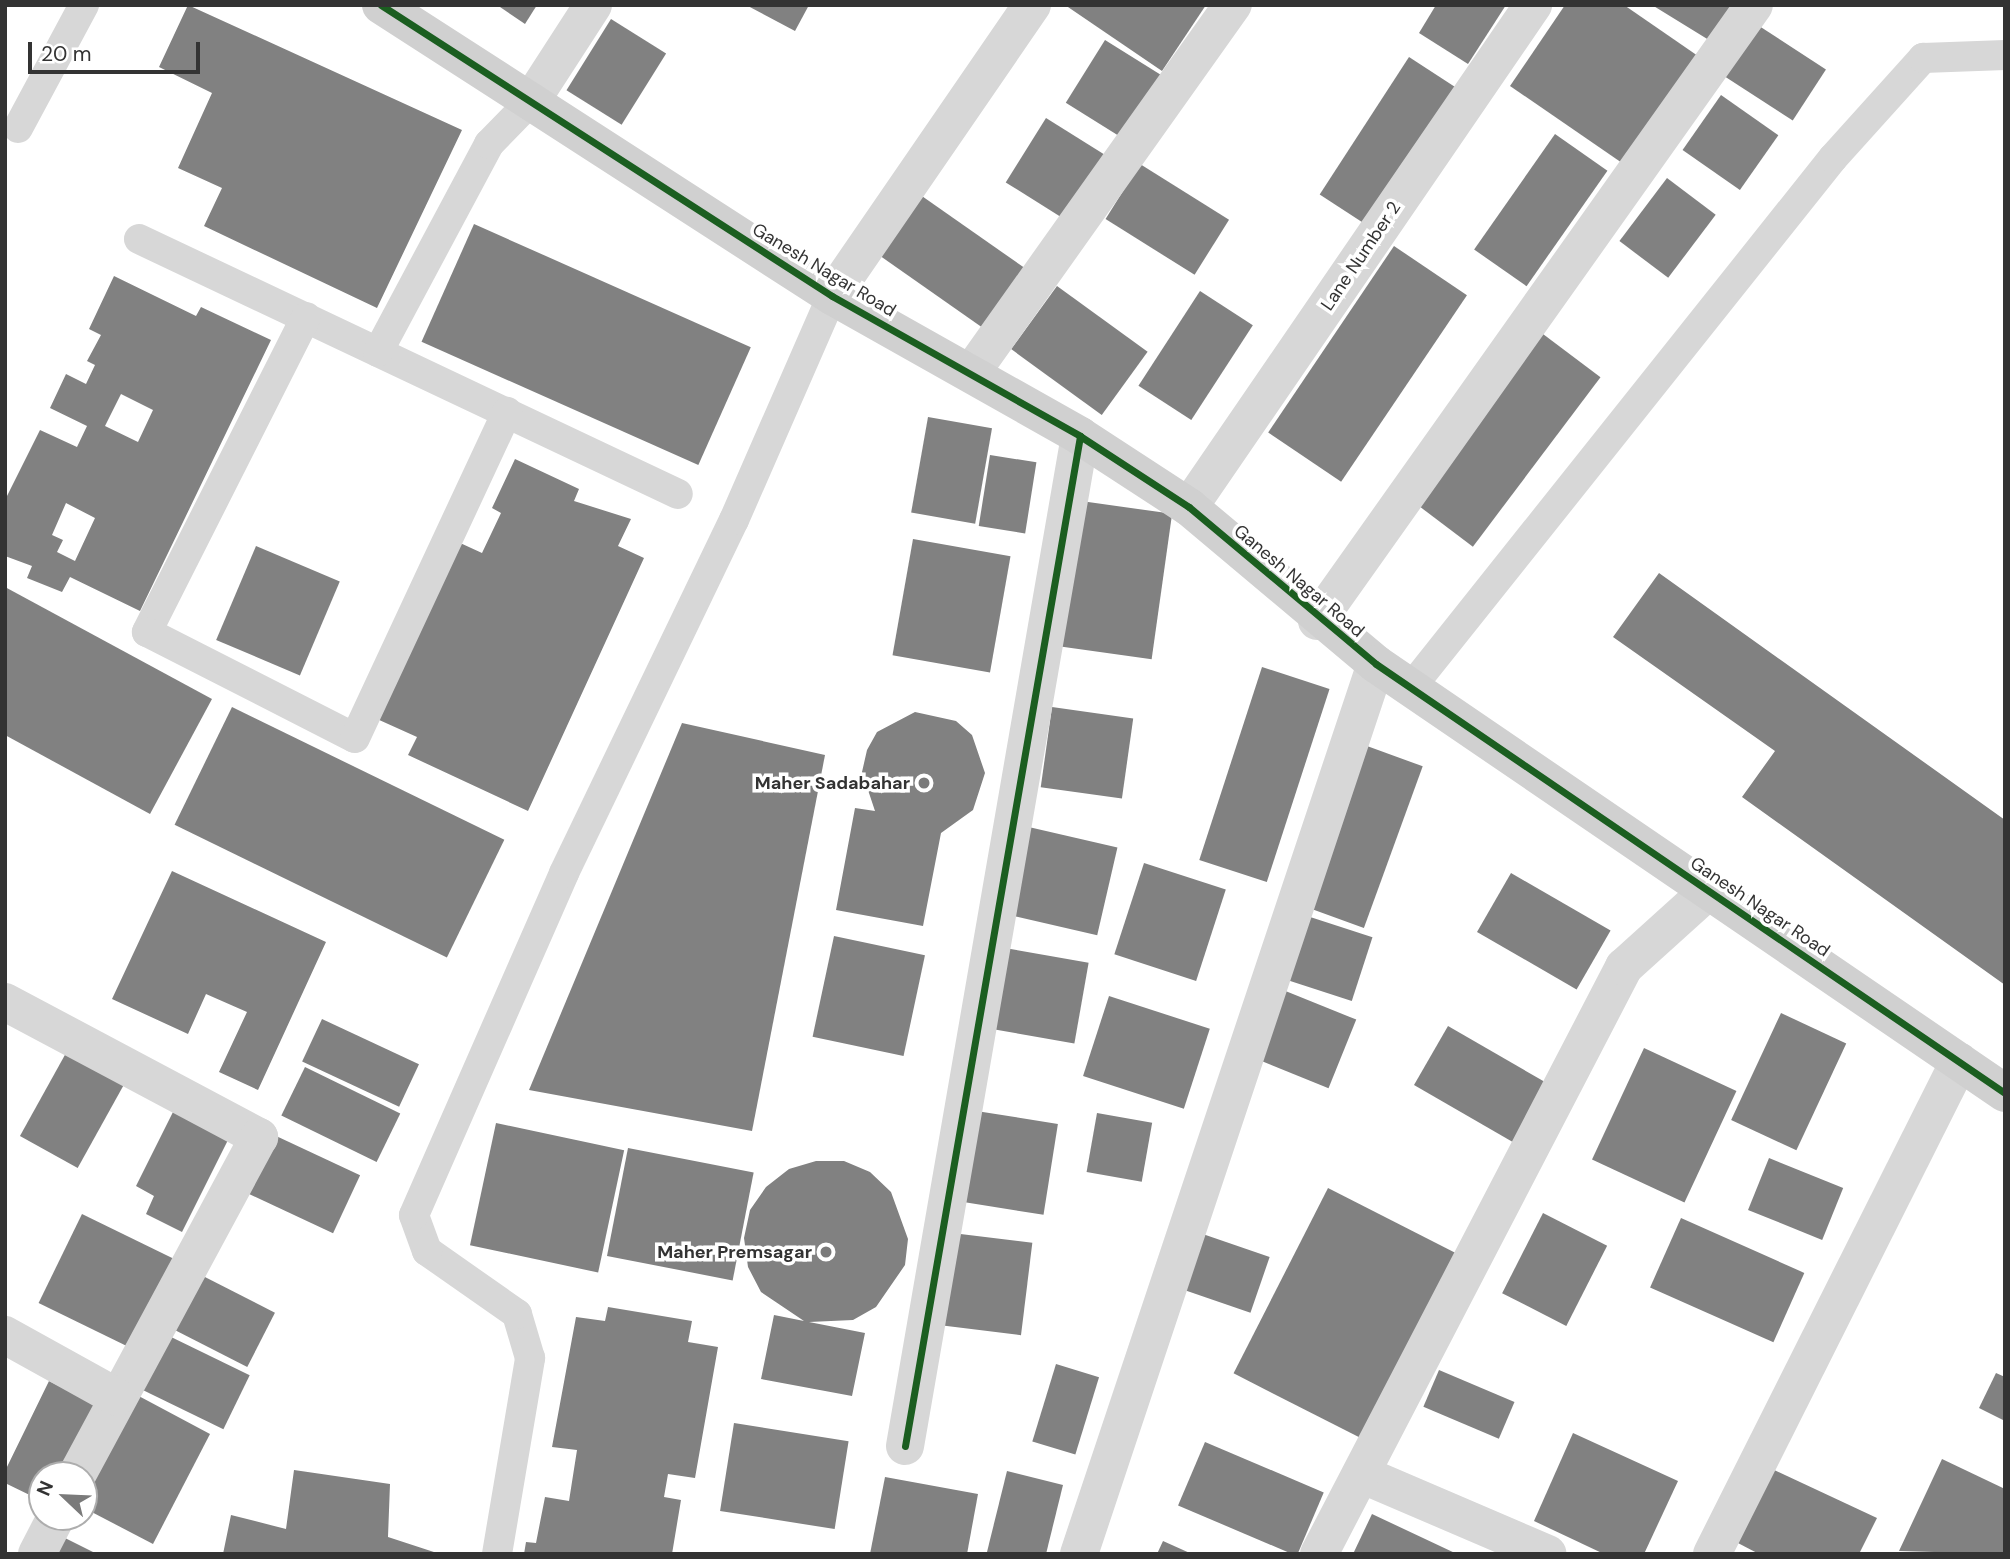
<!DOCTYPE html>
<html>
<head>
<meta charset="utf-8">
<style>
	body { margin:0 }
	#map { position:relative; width:2010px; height:1559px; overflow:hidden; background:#fff; font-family:"DM Sans",sans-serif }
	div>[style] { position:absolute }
	.building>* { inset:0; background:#818181; transform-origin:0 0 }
	.lane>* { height:30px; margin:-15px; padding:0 15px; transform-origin:15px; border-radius:15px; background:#d7d7d7 }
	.street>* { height:38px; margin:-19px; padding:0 19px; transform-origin:19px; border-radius:19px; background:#d7d7d7 }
	.secondary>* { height:38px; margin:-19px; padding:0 19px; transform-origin:19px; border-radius:19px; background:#d0d0d0 }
	.cycleway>* { height:7px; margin:-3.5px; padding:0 3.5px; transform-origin:3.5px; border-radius:3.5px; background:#1b5e20 }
	.dots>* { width:19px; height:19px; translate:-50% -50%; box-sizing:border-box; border:4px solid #fff; border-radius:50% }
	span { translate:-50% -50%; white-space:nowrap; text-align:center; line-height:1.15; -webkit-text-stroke:7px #fff; paint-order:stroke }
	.street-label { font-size:18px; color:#333 }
	.poi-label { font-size:18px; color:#333; font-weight:700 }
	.right { translate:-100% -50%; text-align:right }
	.frame { position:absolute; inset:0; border:7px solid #333; pointer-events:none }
	.north { position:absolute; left:28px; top:1461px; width:70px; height:70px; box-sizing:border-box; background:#fff; border:2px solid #adadad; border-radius:50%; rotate:293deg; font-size:19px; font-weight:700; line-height:28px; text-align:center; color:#333 }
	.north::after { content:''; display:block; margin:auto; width:24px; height:32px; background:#7a7a7a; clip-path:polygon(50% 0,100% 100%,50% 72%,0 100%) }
	.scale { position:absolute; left:28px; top:42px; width:172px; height:32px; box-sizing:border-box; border:4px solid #333; border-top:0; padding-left:9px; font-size:21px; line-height:24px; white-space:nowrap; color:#333; -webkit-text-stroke:5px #fff; paint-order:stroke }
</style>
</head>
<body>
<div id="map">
	<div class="building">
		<i style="clip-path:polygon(188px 5px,462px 130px,377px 308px,204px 226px,222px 188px,178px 168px,212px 93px,159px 67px)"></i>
		<i style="clip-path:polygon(497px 5px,537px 5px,525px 24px)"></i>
		<i style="clip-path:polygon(746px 5px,809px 5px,795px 31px)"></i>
		<i style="clip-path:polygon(1065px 5px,1206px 5px,1162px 71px)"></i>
		<i style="clip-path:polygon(1436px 5px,1506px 5px,1468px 64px,1419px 33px)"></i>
		<i style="clip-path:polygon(1565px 5px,1624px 5px,1698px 56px,1625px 165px,1510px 86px)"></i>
		<i style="clip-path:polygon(1652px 5px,1741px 5px,1717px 45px)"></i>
		<i style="left:611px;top:19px;width:65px;height:84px;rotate:32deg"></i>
		<i style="left:1753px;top:22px;width:87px;height:61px;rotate:33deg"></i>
		<i style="left:1105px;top:40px;width:68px;height:74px;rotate:32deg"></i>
		<i style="left:1409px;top:57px;width:60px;height:164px;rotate:33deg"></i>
		<i style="left:1721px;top:95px;width:70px;height:67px;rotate:35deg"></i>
		<i style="left:1046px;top:118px;width:74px;height:76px;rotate:32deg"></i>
		<i style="left:1555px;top:134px;width:64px;height:141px;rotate:35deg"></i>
		<i style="left:1140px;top:164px;width:105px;height:65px;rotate:32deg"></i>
		<i style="left:1667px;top:178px;width:61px;height:79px;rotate:37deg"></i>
		<i style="left:919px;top:194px;width:134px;height:73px;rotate:35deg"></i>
		<i style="left:474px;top:224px;width:303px;height:129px;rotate:24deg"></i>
		<i style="left:1394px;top:246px;width:88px;height:225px;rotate:34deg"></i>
		<i style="clip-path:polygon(evenodd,114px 276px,196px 316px,201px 307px,271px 340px,140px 611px,70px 577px,62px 592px,27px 578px,32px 566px,5px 556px,5px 500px,40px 430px,77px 447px,87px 426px,50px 408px,66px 374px,86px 384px,95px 365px,87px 361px,101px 335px,89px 329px,114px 276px,121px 394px,153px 410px,138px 442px,105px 426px,121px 394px,114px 276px,66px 503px,95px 518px,75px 561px,57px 552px,63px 540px,52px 535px,66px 503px)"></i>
		<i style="left:1057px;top:286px;width:112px;height:78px;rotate:36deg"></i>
		<i style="left:1200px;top:291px;width:63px;height:113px;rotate:33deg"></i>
		<i style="left:1539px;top:331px;width:77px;height:212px;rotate:37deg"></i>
		<i style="left:928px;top:417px;width:65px;height:97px;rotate:10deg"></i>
		<i style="left:990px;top:455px;width:47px;height:72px;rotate:9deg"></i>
		<i style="clip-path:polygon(515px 459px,579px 489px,574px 501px,631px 519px,618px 546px,644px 558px,528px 811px,408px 755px,417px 737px,377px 719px,458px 542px,482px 553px,501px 513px,492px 508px)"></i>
		<i style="left:1081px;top:501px;width:92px;height:147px;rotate:8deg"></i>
		<i style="left:913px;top:539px;width:99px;height:118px;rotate:10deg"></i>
		<i style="left:256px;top:546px;width:91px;height:102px;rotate:23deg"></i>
		<i style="clip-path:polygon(1659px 573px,2005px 820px,2005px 985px,1742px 797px,1775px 751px,1613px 637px)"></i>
		<i style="clip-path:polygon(5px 587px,212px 699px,150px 814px,5px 735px)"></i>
		<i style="left:1262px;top:667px;width:71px;height:203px;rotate:18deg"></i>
		<i style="left:232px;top:707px;width:303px;height:131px;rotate:26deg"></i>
		<i style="left:1052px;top:707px;width:82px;height:81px;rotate:8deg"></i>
		<i style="clip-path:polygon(915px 712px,956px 721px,972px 735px,985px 773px,973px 810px,941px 833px,923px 926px,836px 910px,855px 808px,875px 811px,862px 772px,867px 750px,877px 732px)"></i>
		<i style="clip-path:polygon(682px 723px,825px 755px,752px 1131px,529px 1090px)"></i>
		<i style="left:1356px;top:742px;width:71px;height:172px;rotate:20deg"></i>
		<i style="left:1020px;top:825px;width:100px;height:90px;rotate:13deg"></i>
		<i style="left:1144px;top:863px;width:86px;height:96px;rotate:18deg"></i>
		<i style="clip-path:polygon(172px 871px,326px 942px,258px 1090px,219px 1072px,247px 1012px,206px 994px,188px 1034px,112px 999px)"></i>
		<i style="left:1511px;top:873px;width:115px;height:68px;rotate:30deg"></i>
		<i style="left:1304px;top:915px;width:72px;height:67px;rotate:18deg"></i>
		<i style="left:834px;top:936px;width:93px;height:103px;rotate:12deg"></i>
		<i style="left:999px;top:947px;width:91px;height:82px;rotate:10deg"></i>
		<i style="left:1283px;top:990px;width:79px;height:74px;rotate:22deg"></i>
		<i style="left:1109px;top:996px;width:106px;height:84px;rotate:18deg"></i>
		<i style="left:1781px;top:1013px;width:72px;height:118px;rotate:25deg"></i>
		<i style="left:322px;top:1019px;width:107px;height:47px;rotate:25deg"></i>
		<i style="left:1448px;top:1026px;width:116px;height:68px;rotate:30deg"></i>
		<i style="left:1644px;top:1048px;width:102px;height:123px;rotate:25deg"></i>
		<i style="left:66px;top:1053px;width:66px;height:95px;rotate:29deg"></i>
		<i style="left:305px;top:1067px;width:106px;height:54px;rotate:26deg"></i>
		<i style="clip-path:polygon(176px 1106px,231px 1134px,182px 1232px,146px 1214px,154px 1196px,136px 1186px)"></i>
		<i style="left:970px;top:1110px;width:89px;height:92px;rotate:9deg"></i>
		<i style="left:1097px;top:1113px;width:56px;height:60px;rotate:10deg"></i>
		<i style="left:496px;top:1123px;width:131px;height:125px;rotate:12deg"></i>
		<i style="left:274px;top:1135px;width:95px;height:64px;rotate:25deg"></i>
		<i style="left:628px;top:1148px;width:128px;height:110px;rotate:11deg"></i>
		<i style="left:1769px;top:1158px;width:80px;height:56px;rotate:22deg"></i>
		<i style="clip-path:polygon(816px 1161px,844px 1161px,870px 1172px,891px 1192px,908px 1239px,905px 1265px,876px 1307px,853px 1320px,809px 1322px,865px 1333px,852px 1396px,761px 1379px,774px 1315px,804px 1321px,761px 1292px,748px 1267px,744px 1238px,750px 1210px,766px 1187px,789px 1169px)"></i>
		<i style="left:1328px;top:1188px;width:146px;height:208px;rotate:27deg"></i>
		<i style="left:1543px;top:1213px;width:72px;height:90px;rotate:27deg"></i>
		<i style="left:82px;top:1214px;width:110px;height:99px;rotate:26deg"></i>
		<i style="left:1681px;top:1218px;width:135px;height:76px;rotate:24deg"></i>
		<i style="left:1194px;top:1231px;width:80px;height:59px;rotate:19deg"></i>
		<i style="left:944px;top:1232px;width:89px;height:93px;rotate:7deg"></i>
		<i style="left:201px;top:1275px;width:83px;height:61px;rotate:27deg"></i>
		<i style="clip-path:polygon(608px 1307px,692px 1321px,688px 1342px,718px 1347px,695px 1478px,668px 1474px,664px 1497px,681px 1500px,672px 1554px,524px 1554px,526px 1542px,536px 1543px,545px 1497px,569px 1501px,577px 1450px,552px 1447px,576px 1317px,605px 1321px)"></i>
		<i style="left:167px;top:1335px;width:92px;height:60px;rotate:26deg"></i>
		<i style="left:1056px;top:1364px;width:45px;height:81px;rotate:17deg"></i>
		<i style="left:1439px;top:1370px;width:82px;height:40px;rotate:23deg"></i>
		<i style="clip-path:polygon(1996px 1373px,2005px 1377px,2005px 1421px,1979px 1408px)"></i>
		<i style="clip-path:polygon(49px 1381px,96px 1404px,61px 1475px,42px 1475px,42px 1501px,5px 1483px,5px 1471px)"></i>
		<i style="clip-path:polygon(135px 1394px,210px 1434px,153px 1544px,84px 1508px,84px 1491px)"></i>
		<i style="left:734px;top:1423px;width:116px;height:89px;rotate:9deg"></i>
		<i style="clip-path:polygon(1573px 1433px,1678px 1481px,1644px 1554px,1604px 1554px,1534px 1521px)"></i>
		<i style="left:1205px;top:1442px;width:129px;height:69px;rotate:23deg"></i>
		<i style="clip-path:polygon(1942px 1459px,2005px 1489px,2005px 1554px,1899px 1551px)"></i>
		<i style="clip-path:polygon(1770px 1468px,1877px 1518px,1859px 1554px,1759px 1554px,1736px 1542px)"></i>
		<i style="clip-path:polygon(294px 1470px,390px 1484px,388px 1537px,440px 1554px,223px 1554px,231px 1515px,286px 1529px)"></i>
		<i style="clip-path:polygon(1007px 1471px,1063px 1485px,1046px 1554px,987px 1552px)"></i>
		<i style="clip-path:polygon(885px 1477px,978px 1494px,967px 1554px,870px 1554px)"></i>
		<i style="clip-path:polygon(1372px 1514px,1457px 1554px,1353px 1554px)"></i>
		<i style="clip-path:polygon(55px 1533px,97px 1554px,45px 1554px)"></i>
		<i style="clip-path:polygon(1163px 1541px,1192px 1554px,1157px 1554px)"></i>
	</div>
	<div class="lane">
		<i style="left:18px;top:128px;width:140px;rotate:-61.8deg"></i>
		<i style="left:139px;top:239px;width:596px;rotate:25.32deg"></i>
		<i style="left:306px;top:317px;width:353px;rotate:116.8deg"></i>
		<i style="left:147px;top:632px;width:233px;rotate:27deg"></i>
		<i style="left:355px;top:738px;width:360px;rotate:-65deg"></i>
		<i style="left:378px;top:352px;width:236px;rotate:-61.9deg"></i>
		<i style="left:489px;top:144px;width:60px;rotate:-45.7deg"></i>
		<i style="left:1413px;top:685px;width:674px;rotate:-51.45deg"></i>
		<i style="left:1833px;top:158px;width:135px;rotate:-48deg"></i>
		<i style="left:1923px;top:58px;width:82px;rotate:-2.1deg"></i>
		<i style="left:497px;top:1554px;width:199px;rotate:-80.4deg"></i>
		<i style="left:530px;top:1358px;width:46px;rotate:-106.5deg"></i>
		<i style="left:517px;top:1314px;width:110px;rotate:-145deg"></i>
		<i style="left:427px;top:1251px;width:38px;rotate:-110deg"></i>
		<i style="left:414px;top:1215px;width:373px;rotate:-66.3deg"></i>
		<i style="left:564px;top:873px;width:392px;rotate:-64.3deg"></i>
		<i style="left:734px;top:520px;width:244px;rotate:-66.4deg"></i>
	</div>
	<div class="street">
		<i style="left:531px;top:101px;width:114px;rotate:-57.1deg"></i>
		<i style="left:832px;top:296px;width:353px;rotate:-55.5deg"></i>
		<i style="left:971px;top:373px;width:452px;rotate:-54.6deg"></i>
		<i style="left:1189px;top:507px;width:609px;rotate:-55.58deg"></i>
		<i style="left:1317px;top:621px;width:755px;rotate:-54.65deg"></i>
		<i style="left:5px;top:1002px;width:288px;rotate:28deg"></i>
		<i style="left:259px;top:1137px;width:384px;rotate:118.3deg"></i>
		<i style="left:5px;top:1335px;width:128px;rotate:29deg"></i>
		<i style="left:905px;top:1446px;width:1025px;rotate:-80.17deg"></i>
		<i style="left:1361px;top:1474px;width:203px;rotate:23.2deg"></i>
		<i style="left:37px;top:1554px;width:42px;rotate:-62.8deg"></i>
		<i style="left:1079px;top:1554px;width:938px;rotate:-71.55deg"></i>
		<i style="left:1319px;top:1554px;width:662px;rotate:-62.54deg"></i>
		<i style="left:1624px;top:967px;width:113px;rotate:-42.1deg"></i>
		<i style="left:1712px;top:1554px;width:551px;rotate:-63.34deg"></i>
	</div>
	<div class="secondary">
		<i style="left:381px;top:5px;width:537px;rotate:32.83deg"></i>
		<i style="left:832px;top:296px;width:285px;rotate:29.4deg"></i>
		<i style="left:1080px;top:436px;width:130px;rotate:33.1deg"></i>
		<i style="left:1189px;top:507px;width:244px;rotate:40deg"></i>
		<i style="left:1376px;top:664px;width:761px;rotate:34.3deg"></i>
	</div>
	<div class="cycleway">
		<i style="left:381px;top:5px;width:537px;rotate:32.83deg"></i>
		<i style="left:832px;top:296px;width:285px;rotate:29.4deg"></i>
		<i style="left:1080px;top:436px;width:130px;rotate:33.1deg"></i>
		<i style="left:1189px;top:507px;width:244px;rotate:40deg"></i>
		<i style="left:1376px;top:664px;width:761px;rotate:34.3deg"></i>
		<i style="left:905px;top:1446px;width:1025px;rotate:-80.17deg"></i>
	</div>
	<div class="dots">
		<i style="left:924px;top:783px;background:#7a7a7a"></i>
		<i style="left:826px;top:1252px;background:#7a7a7a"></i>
	</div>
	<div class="street-label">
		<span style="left:1361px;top:256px;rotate:-56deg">Lane Number 2</span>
		<span style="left:824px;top:270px;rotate:31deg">Ganesh Nagar Road</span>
		<span style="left:1299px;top:581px;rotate:40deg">Ganesh Nagar Road</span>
		<span style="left:1760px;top:907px;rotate:34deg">Ganesh Nagar Road</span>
	</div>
	<div class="poi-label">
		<span class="right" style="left:910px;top:783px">Maher Sadabahar</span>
		<span class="right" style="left:812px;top:1252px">Maher Premsagar</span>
	</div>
	<div class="frame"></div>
	<div class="north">N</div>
	<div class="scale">20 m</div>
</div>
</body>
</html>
